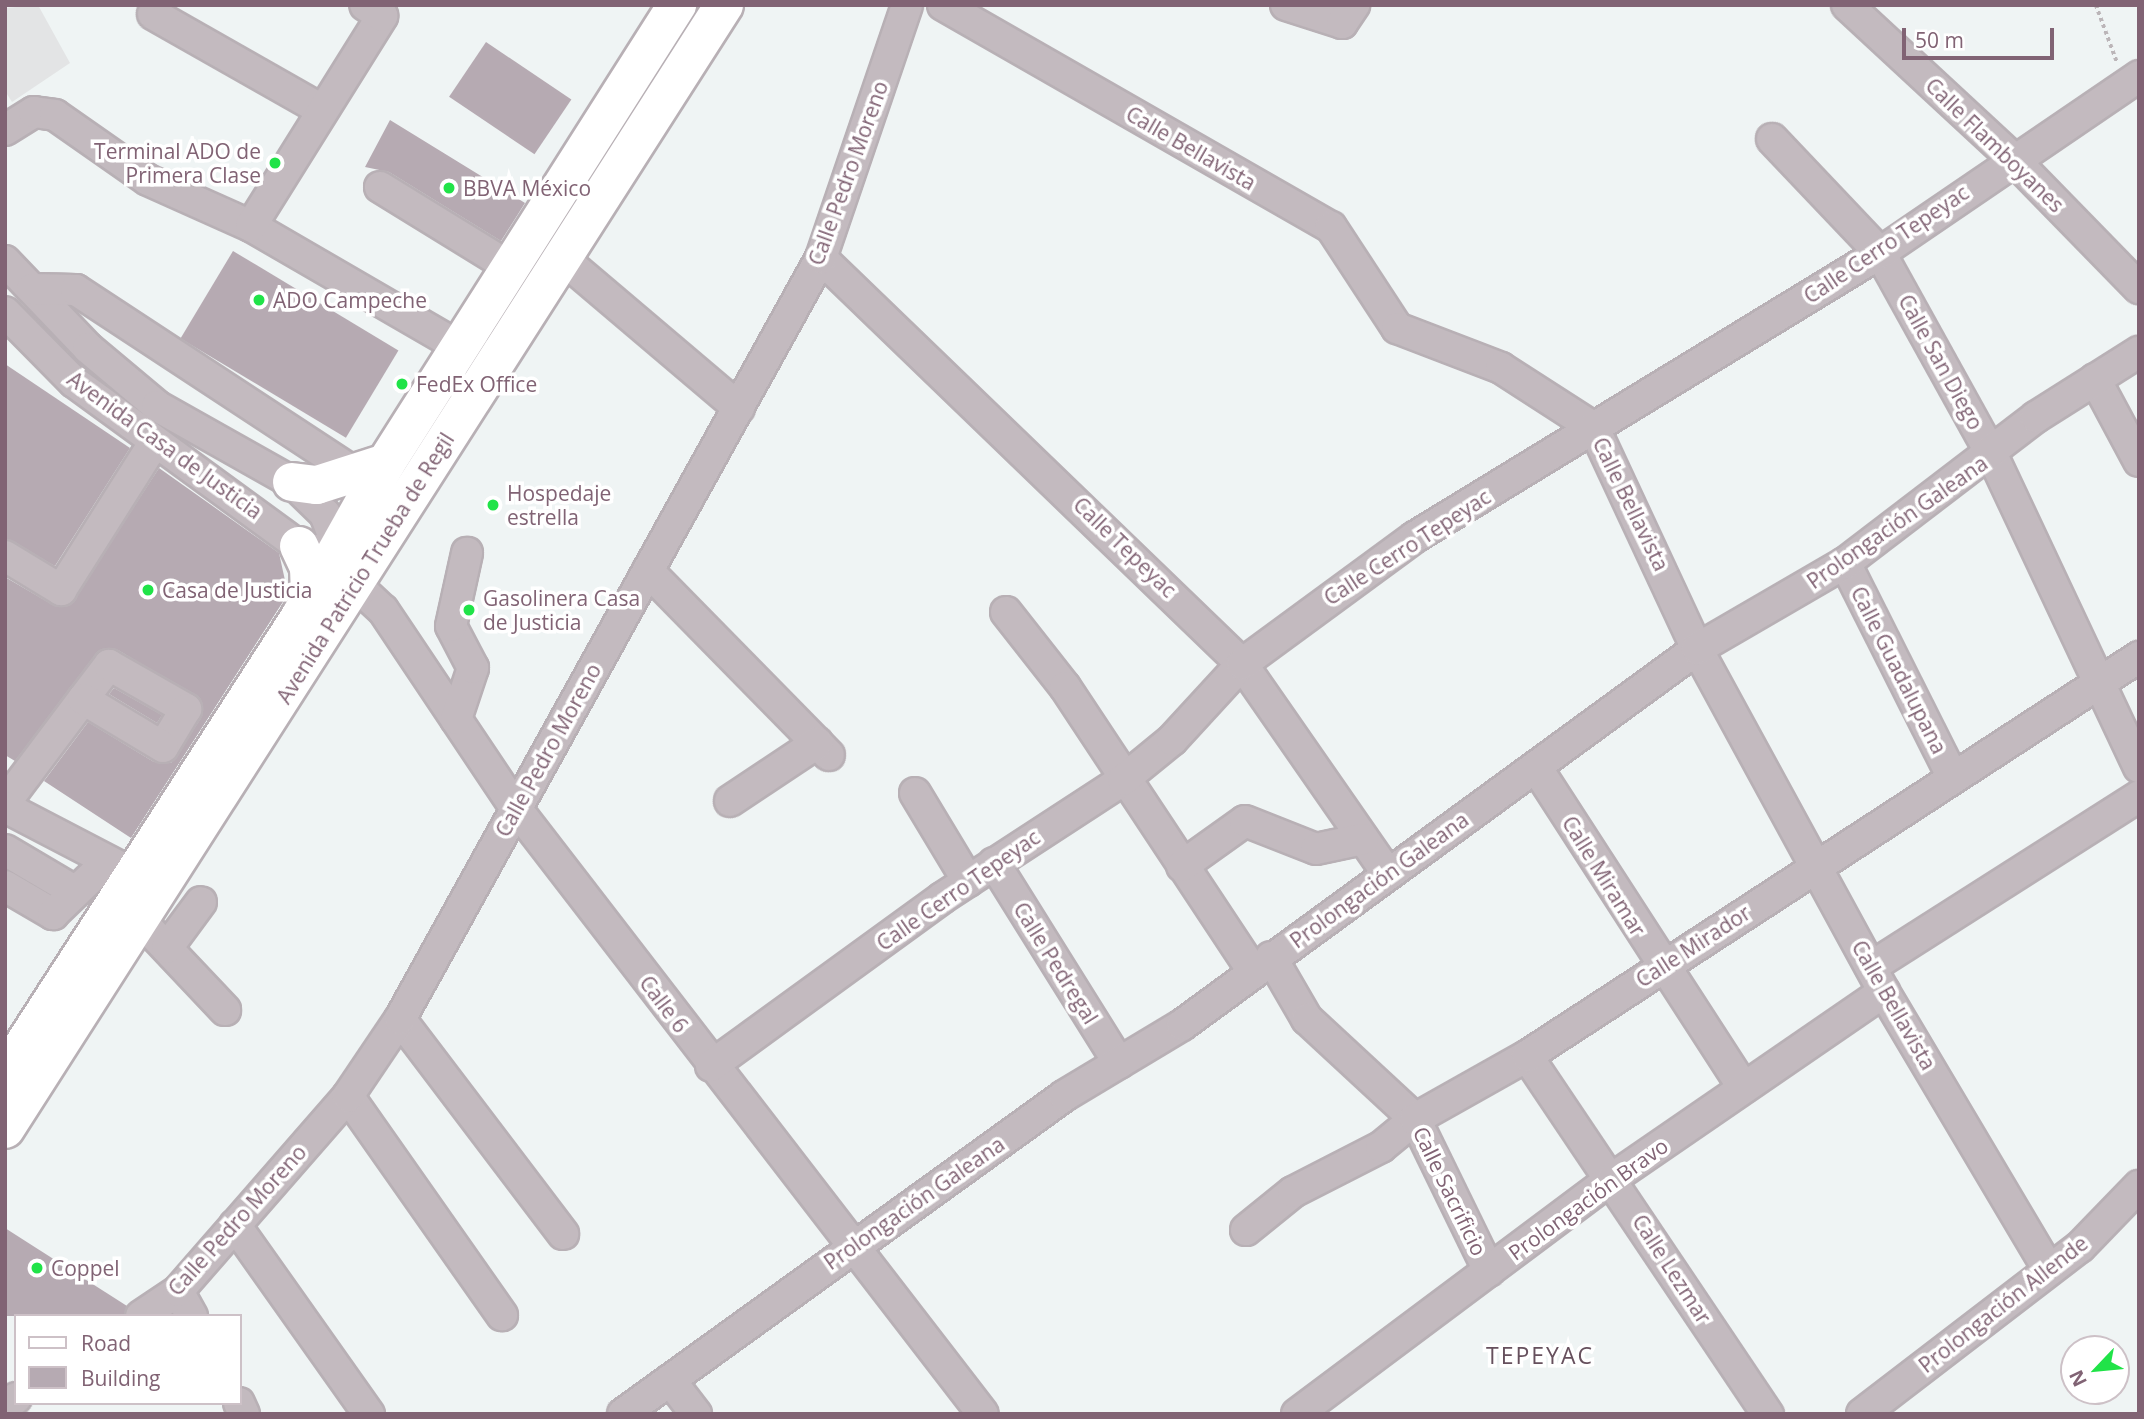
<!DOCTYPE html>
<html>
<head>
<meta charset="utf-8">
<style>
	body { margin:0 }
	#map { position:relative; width:2144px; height:1419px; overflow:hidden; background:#eff4f4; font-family:"Open Sans",sans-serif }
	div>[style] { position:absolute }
	.built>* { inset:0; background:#e3e4e5 }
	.building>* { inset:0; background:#b6aab2; transform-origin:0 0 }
	.path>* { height:3.5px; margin-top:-1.75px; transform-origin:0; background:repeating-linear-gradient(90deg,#bbb5b8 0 3.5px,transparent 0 7px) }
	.roads { filter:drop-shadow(2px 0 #b8b0b5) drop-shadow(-2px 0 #b8b0b5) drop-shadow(0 2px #b8b0b5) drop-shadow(0 -2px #b8b0b5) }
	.minor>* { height:30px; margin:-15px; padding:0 15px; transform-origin:15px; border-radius:15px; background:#c3babf }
	.major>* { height:38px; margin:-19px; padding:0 19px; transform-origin:19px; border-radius:19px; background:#fff }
	.dots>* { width:19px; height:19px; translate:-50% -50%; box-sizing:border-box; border:4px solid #fff; border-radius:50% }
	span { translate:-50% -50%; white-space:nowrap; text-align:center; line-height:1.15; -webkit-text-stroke:7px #fff; paint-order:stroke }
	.street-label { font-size:21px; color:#816374 }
	.poi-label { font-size:21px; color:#816374 }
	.right { translate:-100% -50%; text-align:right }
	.left { translate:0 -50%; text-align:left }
	.neighbourhood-label { font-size:23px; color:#66505d; letter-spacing:2px }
	.frame { position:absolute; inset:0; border:7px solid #816374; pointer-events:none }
	.legend { position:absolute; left:14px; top:1314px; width:228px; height:91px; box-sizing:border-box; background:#fff; border:2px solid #cdc1c7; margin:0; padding:9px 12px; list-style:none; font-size:21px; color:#816374 }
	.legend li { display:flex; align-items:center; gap:14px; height:35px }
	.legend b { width:35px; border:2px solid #cdc1c7 }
	.north { position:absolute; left:2060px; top:1335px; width:70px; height:70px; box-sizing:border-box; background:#fff; border:2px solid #cdc1c7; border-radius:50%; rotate:244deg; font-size:19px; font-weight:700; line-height:28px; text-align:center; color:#816374 }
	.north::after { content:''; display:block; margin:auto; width:24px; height:32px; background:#20e348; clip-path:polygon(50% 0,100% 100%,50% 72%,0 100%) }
	.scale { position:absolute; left:1902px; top:28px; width:152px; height:32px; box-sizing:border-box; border:4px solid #816374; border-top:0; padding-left:9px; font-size:21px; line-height:24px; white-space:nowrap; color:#816374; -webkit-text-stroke:5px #fff; paint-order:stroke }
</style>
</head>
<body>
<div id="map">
	<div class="built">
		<i style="clip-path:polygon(38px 5px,70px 63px,12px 102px,5px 91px,5px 8px)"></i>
	</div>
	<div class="building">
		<i style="left:486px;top:42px;width:103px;height:66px;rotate:34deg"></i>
		<i style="clip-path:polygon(390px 120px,525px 203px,501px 241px,389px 172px,365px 167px)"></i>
		<i style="left:233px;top:251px;width:193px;height:102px;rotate:31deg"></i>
		<i style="clip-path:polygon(5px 364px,130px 448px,55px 566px,5px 539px)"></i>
		<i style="clip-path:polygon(159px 468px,279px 553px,288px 594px,131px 838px,44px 781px,88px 722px,154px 762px,171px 763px,201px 718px,201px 701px,118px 650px,102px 649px,15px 761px,5px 755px,5px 577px,53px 605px,70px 605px)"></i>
		<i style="clip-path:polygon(114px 688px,162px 715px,157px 723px,109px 694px)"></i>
		<i style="clip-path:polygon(5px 1228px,127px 1306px,124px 1316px,5px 1316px)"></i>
	</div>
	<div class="path">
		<i style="left:2096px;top:5px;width:61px;rotate:69.8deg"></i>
	</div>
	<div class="roads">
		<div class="minor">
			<i style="left:943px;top:5px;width:447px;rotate:29.8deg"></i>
			<i style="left:1331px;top:227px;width:121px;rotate:56.8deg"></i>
			<i style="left:1397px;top:328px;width:111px;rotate:21deg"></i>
			<i style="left:1501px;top:368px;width:111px;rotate:32.8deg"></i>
			<i style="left:1594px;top:428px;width:244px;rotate:65deg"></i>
			<i style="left:1697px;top:649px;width:391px;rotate:61.4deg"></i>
			<i style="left:1884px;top:992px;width:323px;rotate:59.3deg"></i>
			<i style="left:1286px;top:5px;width:59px;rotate:17.8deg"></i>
			<i style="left:1342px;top:23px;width:22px;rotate:-56deg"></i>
			<i style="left:1847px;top:5px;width:225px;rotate:42.8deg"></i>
			<i style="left:2012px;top:158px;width:182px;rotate:45.7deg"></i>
			<i style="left:153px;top:14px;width:192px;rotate:29.6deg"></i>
			<i style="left:5px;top:130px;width:34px;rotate:-32deg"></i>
			<i style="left:34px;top:112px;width:21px;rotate:8deg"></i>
			<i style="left:55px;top:115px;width:113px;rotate:35deg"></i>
			<i style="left:148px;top:180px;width:113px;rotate:24.1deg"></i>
			<i style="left:251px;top:226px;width:241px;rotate:30.1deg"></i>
			<i style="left:1772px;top:139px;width:157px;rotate:46.5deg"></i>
			<i style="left:1880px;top:253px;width:231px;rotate:61deg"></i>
			<i style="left:1992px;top:455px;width:345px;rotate:64.8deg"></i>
			<i style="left:380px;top:187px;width:153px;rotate:31.6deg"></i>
			<i style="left:251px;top:226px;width:248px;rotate:-58deg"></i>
			<i style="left:382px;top:16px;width:20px;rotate:-147deg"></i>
			<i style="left:562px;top:258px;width:232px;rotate:40.3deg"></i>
			<i style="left:821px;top:258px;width:585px;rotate:43.96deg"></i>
			<i style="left:1242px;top:664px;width:256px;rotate:55.2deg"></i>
			<i style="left:5px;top:261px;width:120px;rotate:46.3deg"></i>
			<i style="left:88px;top:348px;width:90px;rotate:40deg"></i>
			<i style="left:157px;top:406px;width:155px;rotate:29.4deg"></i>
			<i style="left:292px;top:482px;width:46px;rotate:44.1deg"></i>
			<i style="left:325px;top:514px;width:34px;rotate:69deg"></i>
			<i style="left:337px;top:546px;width:24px;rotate:168deg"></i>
			<i style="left:314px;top:551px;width:16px;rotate:-162deg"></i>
			<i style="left:299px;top:546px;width:278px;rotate:-143.9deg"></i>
			<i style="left:74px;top:382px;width:98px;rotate:-134.6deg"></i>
			<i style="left:32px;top:289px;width:44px;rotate:1.3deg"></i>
			<i style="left:76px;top:290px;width:334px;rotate:33.3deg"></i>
			<i style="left:2095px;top:379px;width:93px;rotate:61.8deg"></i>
			<i style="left:5px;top:556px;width:66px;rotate:31.3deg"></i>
			<i style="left:61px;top:590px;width:174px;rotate:-57.7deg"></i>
			<i style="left:1845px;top:563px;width:238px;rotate:63.3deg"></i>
			<i style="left:648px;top:571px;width:258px;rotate:45.5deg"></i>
			<i style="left:357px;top:586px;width:35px;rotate:43deg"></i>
			<i style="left:383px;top:610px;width:237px;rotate:56.2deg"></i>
			<i style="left:515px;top:807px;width:766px;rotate:52.37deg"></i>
			<i style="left:1006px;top:612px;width:95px;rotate:51.8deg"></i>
			<i style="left:1065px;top:687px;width:341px;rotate:56.5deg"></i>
			<i style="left:456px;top:719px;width:54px;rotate:-71.6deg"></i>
			<i style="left:473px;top:668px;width:47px;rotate:-117.6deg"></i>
			<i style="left:451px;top:626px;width:75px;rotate:-77.6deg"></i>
			<i style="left:1536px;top:767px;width:382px;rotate:57.1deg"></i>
			<i style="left:915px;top:793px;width:103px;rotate:58.9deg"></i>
			<i style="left:730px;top:801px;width:105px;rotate:-33.7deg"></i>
			<i style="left:5px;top:803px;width:130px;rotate:-53.1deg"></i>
			<i style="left:83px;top:699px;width:43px;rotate:-52.6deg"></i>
			<i style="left:109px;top:665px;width:89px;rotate:29.7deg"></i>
			<i style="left:186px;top:709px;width:44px;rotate:121.2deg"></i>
			<i style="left:163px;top:747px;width:93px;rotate:-149deg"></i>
			<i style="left:5px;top:807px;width:165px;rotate:27.5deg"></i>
			<i style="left:5px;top:850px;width:82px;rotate:30.6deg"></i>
			<i style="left:994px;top:863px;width:236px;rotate:58deg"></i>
			<i style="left:1182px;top:866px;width:77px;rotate:-35.5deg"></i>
			<i style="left:1245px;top:821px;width:76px;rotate:21.5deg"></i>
			<i style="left:1316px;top:849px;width:48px;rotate:-12deg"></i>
			<i style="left:5px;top:886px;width:56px;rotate:30.3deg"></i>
			<i style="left:53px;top:914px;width:76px;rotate:-43.9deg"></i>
			<i style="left:140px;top:920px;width:124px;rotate:46.6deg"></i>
			<i style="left:167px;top:948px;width:57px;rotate:-53.5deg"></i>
			<i style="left:1271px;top:957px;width:72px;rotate:59.9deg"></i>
			<i style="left:1307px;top:1019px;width:147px;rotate:42.8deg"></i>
			<i style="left:1415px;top:1119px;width:169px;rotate:64deg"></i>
			<i style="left:1871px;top:967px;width:318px;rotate:-32.5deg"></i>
			<i style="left:400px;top:1019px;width:270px;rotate:52.8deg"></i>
			<i style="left:1527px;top:1056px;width:432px;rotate:56.1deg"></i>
			<i style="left:711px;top:1066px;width:286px;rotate:-36deg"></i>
			<i style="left:942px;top:898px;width:216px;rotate:-33.1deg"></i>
			<i style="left:1123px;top:780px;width:63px;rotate:-39.2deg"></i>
			<i style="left:1172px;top:740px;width:103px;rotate:-47.4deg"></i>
			<i style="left:1242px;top:664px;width:215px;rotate:-36.3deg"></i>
			<i style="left:1415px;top:537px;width:545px;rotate:-31.41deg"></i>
			<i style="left:1880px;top:253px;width:314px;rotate:-34.3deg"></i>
			<i style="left:348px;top:1096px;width:268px;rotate:54.9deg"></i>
			<i style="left:235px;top:1225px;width:232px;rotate:54.7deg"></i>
			<i style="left:1246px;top:1230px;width:60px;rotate:-39deg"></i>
			<i style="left:1293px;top:1192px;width:99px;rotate:-27.1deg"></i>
			<i style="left:1381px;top:1147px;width:44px;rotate:-39.5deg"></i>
			<i style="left:1415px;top:1119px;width:129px;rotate:-29.4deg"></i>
			<i style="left:1527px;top:1056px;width:731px;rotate:-33.1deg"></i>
			<i style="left:178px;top:1291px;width:29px;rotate:61deg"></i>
			<i style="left:141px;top:1316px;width:45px;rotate:-34deg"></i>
			<i style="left:178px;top:1291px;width:259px;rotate:-48.9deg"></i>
			<i style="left:348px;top:1096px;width:93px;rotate:-56deg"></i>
			<i style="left:400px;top:1019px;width:870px;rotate:-61.05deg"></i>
			<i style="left:821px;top:258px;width:267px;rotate:-71.2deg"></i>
			<i style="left:670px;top:1380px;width:43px;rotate:52.6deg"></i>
			<i style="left:239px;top:1403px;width:12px;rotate:66deg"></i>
			<i style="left:5px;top:1405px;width:13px;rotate:-32deg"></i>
			<i style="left:623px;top:1414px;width:544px;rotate:-35.79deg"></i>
			<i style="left:1064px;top:1096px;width:138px;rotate:-31deg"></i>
			<i style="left:1182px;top:1025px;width:638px;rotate:-36.13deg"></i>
			<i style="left:1697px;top:649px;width:171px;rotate:-30.2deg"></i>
			<i style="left:1845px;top:563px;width:240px;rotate:-37.4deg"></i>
			<i style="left:2036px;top:417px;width:122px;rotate:-32.3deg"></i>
			<i style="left:1297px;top:1414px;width:394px;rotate:-36.8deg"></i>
			<i style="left:1613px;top:1178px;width:329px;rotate:-34.5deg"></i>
			<i style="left:1862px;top:1414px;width:275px;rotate:-37.5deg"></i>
			<i style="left:2080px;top:1247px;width:85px;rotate:-46deg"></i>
		</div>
		<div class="major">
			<i style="left:292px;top:482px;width:25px;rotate:7deg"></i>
			<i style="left:317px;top:485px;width:72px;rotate:-17.7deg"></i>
			<i style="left:299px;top:546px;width:23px;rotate:65deg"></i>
			<i style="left:309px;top:567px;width:34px;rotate:88deg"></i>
			<i style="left:5px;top:1074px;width:544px;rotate:-57.16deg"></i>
			<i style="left:300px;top:617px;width:176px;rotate:-60.8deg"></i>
			<i style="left:386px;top:463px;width:543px;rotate:-57.57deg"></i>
			<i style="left:5px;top:1129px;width:1334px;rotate:-57.39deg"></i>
		</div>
	</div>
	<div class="dots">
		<i style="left:275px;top:163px;background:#20e348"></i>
		<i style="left:449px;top:188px;background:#20e348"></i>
		<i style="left:259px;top:300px;background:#20e348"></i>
		<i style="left:402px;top:384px;background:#20e348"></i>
		<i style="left:493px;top:505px;background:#20e348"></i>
		<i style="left:148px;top:590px;background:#20e348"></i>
		<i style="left:469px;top:610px;background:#20e348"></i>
		<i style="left:37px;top:1268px;background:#20e348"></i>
	</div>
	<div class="street-label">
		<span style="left:1995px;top:145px;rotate:44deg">Calle Flamboyanes</span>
		<span style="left:1191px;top:148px;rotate:30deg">Calle Bellavista</span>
		<span style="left:848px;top:173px;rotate:-70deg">Calle Pedro Moreno</span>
		<span style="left:1886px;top:244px;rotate:-34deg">Calle Cerro Tepeyac</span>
		<span style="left:1941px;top:362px;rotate:61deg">Calle San Diego</span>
		<span style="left:165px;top:445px;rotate:36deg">Avenida Casa de Justicia</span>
		<span style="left:1631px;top:504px;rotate:64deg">Calle Bellavista</span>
		<span style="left:1897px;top:522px;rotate:-35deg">Prolongación Galeana</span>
		<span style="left:1125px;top:547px;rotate:44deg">Calle Tepeyac</span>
		<span style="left:1407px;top:547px;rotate:-33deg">Calle Cerro Tepeyac</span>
		<span style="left:365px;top:568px;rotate:-58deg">Avenida Patricio Trueba de Regil</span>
		<span style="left:1899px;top:670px;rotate:63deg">Calle Guadalupana</span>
		<span style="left:548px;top:750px;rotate:-61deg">Calle Pedro Moreno</span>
		<span style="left:1604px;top:876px;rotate:58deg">Calle Miramar</span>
		<span style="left:1379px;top:880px;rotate:-36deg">Prolongación Galeana</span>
		<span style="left:958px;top:890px;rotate:-35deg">Calle Cerro Tepeyac</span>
		<span style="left:1693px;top:946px;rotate:-33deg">Calle Mirador</span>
		<span style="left:1056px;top:963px;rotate:58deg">Calle Pedregal</span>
		<span style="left:664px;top:1004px;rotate:53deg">Calle 6</span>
		<span style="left:1894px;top:1005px;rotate:60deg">Calle Bellavista</span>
		<span style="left:1450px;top:1191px;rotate:64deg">Calle Sacrificio</span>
		<span style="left:1588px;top:1199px;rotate:-36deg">Prolongación Bravo</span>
		<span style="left:914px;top:1203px;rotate:-35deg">Prolongación Galeana</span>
		<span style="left:237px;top:1220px;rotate:-48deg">Calle Pedro Moreno</span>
		<span style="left:1672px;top:1269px;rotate:57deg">Calle Lezmar</span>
		<span style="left:2003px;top:1304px;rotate:-38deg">Prolongación Allende</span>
	</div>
	<div class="poi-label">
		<span class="right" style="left:261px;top:163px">Terminal ADO de<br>Primera Clase</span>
		<span class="left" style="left:463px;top:188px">BBVA México</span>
		<span class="left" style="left:273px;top:300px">ADO Campeche</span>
		<span class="left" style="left:416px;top:384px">FedEx Office</span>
		<span class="left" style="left:507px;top:505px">Hospedaje<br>estrella</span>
		<span class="left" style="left:162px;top:590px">Casa de Justicia</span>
		<span class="left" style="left:483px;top:610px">Gasolinera Casa<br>de Justicia</span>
		<span class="left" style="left:51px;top:1268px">Coppel</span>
	</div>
	<div class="neighbourhood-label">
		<span style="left:1540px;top:1355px">TEPEYAC</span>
	</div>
	<div class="frame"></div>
	<ul class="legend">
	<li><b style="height:9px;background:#fff"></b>Road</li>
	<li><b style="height:19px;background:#b6aab2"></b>Building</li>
	</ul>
	<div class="north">N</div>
	<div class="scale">50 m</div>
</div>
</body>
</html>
